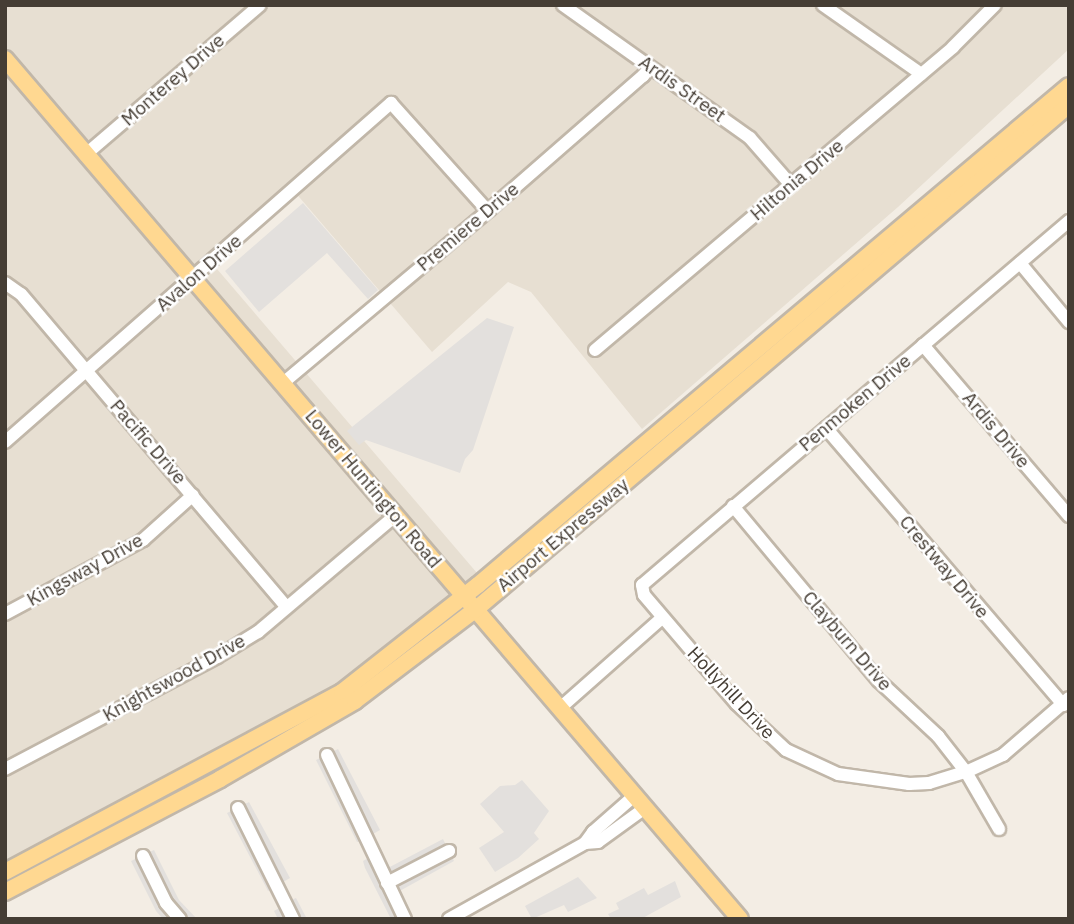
<!DOCTYPE html>
<html>
<head>
<meta charset="utf-8">
<style>
	body { margin:0 }
	#map { position:relative; width:1074px; height:924px; overflow:hidden; background:#f3ede4; font-family:"IBM Plex Sans",sans-serif }
	div>[style] { position:absolute }
	.residential>* { inset:0; background:#e7dfd2 }
	.parking>* { inset:0; background:#e3e0dd }
	.roads { filter:drop-shadow(2px 0 #c1b7a9) drop-shadow(-2px 0 #c1b7a9) drop-shadow(0 2px #c1b7a9) drop-shadow(0 -2px #c1b7a9) }
	.minor>* { height:12px; margin:-6px; padding:0 6px; transform-origin:6px; border-radius:6px; background:#fff }
	.major>* { height:16px; margin:-8px; padding:0 8px; transform-origin:8px; border-radius:8px; background:#ffd891 }
	span { translate:-50% -50%; white-space:nowrap; text-align:center; line-height:1.15; -webkit-text-stroke:5px #fff; paint-order:stroke }
	.street-label { font-size:19px; color:#453d34 }
	.frame { position:absolute; inset:0; border:7px solid #453d34; pointer-events:none }
</style>
</head>
<body>
<div id="map">
	<div class="residential">
		<i style="clip-path:polygon(5px 5px,1069px 5px,1069px 49px,898px 207px,642px 429px,531px 292px,508px 282px,432px 352px,288px 184px,205px 255px,489px 587px,283px 731px,5px 882px)"></i>
	</div>
	<div class="parking">
		<i style="clip-path:polygon(303px 203px,378px 290px,368px 299px,327px 253px,259px 312px,225px 271px)"></i>
		<i style="clip-path:polygon(487px 318px,514px 327px,473px 450px,465px 459px,460px 473px,366px 440px,359px 445px,347px 431px)"></i>
		<i style="clip-path:polygon(338px 749px,380px 830px,373px 834px,373px 840px,386px 869px,443px 839px,454px 861px,396px 893px,405px 912px,391px 919px,365px 868px,363px 861px,370px 857px,364px 840px,357px 842px,316px 760px)"></i>
		<i style="clip-path:polygon(522px 780px,549px 811px,534px 833px,539px 839px,518px 858px,495px 872px,479px 848px,504px 832px,480px 804px,500px 786px,515px 785px)"></i>
		<i style="clip-path:polygon(249px 802px,290px 878px,283px 882px,289px 901px,296px 898px,307px 919px,278px 919px,274px 911px,281px 907px,274px 888px,268px 891px,227px 813px)"></i>
		<i style="clip-path:polygon(154px 850px,179px 900px,197px 919px,163px 919px,156px 911px,131px 861px)"></i>
		<i style="clip-path:polygon(578px 877px,597px 898px,568px 912px,564px 905px,532px 919px,525px 906px)"></i>
		<i style="clip-path:polygon(675px 881px,681px 897px,641px 919px,611px 919px,608px 914px,619px 909px,616px 903px,644px 888px,648px 895px)"></i>
	</div>
	<div class="roads">
		<div class="minor">
			<i style="left:563px;top:5px;width:229px;rotate:35.4deg"></i>
			<i style="left:750px;top:138px;width:62px;rotate:48.9deg"></i>
			<i style="left:823px;top:5px;width:120px;rotate:35.1deg"></i>
			<i style="left:85px;top:155px;width:230px;rotate:-40.6deg"></i>
			<i style="left:1069px;top:221px;width:561px;rotate:139.55deg"></i>
			<i style="left:642px;top:585px;width:10px;rotate:79deg"></i>
			<i style="left:644px;top:595px;width:143px;rotate:49.5deg"></i>
			<i style="left:737px;top:704px;width:67px;rotate:43.2deg"></i>
			<i style="left:786px;top:750px;width:57px;rotate:24.8deg"></i>
			<i style="left:838px;top:774px;width:72px;rotate:8deg"></i>
			<i style="left:909px;top:784px;width:20px;rotate:-3deg"></i>
			<i style="left:929px;top:783px;width:39px;rotate:-17deg"></i>
			<i style="left:966px;top:772px;width:41px;rotate:-24.7deg"></i>
			<i style="left:1003px;top:755px;width:87px;rotate:-40.8deg"></i>
			<i style="left:1020px;top:263px;width:77px;rotate:50.3deg"></i>
			<i style="left:5px;top:283px;width:19px;rotate:35deg"></i>
			<i style="left:21px;top:294px;width:409px;rotate:49.7deg"></i>
			<i style="left:923px;top:345px;width:225px;rotate:49.5deg"></i>
			<i style="left:595px;top:350px;width:469px;rotate:-40.2deg"></i>
			<i style="left:953px;top:47px;width:59px;rotate:-45deg"></i>
			<i style="left:283px;top:383px;width:268px;rotate:-40deg"></i>
			<i style="left:488px;top:211px;width:206px;rotate:-41.1deg"></i>
			<i style="left:643px;top:76px;width:11px;rotate:-52deg"></i>
			<i style="left:826px;top:428px;width:365px;rotate:49.4deg"></i>
			<i style="left:5px;top:442px;width:514px;rotate:-41.29deg"></i>
			<i style="left:391px;top:103px;width:145px;rotate:48.1deg"></i>
			<i style="left:733px;top:506px;width:228px;rotate:50.2deg"></i>
			<i style="left:879px;top:681px;width:81px;rotate:43deg"></i>
			<i style="left:938px;top:736px;width:46px;rotate:52.1deg"></i>
			<i style="left:966px;top:772px;width:66px;rotate:59.9deg"></i>
			<i style="left:5px;top:614px;width:157px;rotate:-28.2deg"></i>
			<i style="left:143px;top:540px;width:67px;rotate:-42deg"></i>
			<i style="left:559px;top:709px;width:137px;rotate:-41.5deg"></i>
			<i style="left:327px;top:755px;width:182px;rotate:64.6deg"></i>
			<i style="left:5px;top:769px;width:240px;rotate:-27.8deg"></i>
			<i style="left:217px;top:657px;width:48px;rotate:-31.4deg"></i>
			<i style="left:258px;top:632px;width:181px;rotate:-40.3deg"></i>
			<i style="left:238px;top:808px;width:124px;rotate:63.6deg"></i>
			<i style="left:585px;top:843px;width:14px;rotate:-54deg"></i>
			<i style="left:593px;top:832px;width:55px;rotate:-41.3deg"></i>
			<i style="left:143px;top:856px;width:52px;rotate:63.9deg"></i>
			<i style="left:166px;top:903px;width:21px;rotate:49deg"></i>
			<i style="left:387px;top:883px;width:70px;rotate:-27.3deg"></i>
			<i style="left:449px;top:919px;width:156px;rotate:-29.2deg"></i>
			<i style="left:585px;top:843px;width:13px;rotate:-4deg"></i>
			<i style="left:598px;top:842px;width:58px;rotate:-35.9deg"></i>
		</div>
		<div class="major">
			<i style="left:5px;top:59px;width:1131px;rotate:49.48deg"></i>
			<i style="left:5px;top:872px;width:382px;rotate:-28.1deg"></i>
			<i style="left:342px;top:692px;width:173px;rotate:-38.2deg"></i>
			<i style="left:478px;top:585px;width:773px;rotate:-40.18deg"></i>
			<i style="left:5px;top:892px;width:243px;rotate:-27.7deg"></i>
			<i style="left:220px;top:779px;width:156px;rotate:-30deg"></i>
			<i style="left:355px;top:701px;width:151px;rotate:-37.2deg"></i>
			<i style="left:475px;top:610px;width:780px;rotate:-40.37deg"></i>
		</div>
	</div>
	<div class="street-label">
		<span style="left:173px;top:80px;rotate:-41deg">Monterey Drive</span>
		<span style="left:682px;top:89px;rotate:35deg">Ardis Street</span>
		<span style="left:797px;top:180px;rotate:-40deg">Hiltonia Drive</span>
		<span style="left:468px;top:227px;rotate:-40deg">Premiere Drive</span>
		<span style="left:199px;top:273px;rotate:-41deg">Avalon Drive</span>
		<span style="left:855px;top:403px;rotate:-40deg">Penmoken Drive</span>
		<span style="left:996px;top:430px;rotate:50deg">Ardis Drive</span>
		<span style="left:148px;top:442px;rotate:49deg">Pacific Drive</span>
		<span style="left:373px;top:489px;rotate:50deg">Lower Huntington Road</span>
		<span style="left:563px;top:535px;rotate:-40deg">Airport Expressway</span>
		<span style="left:944px;top:567px;rotate:50deg">Crestway Drive</span>
		<span style="left:85px;top:570px;rotate:-29deg">Kingsway Drive</span>
		<span style="left:847px;top:641px;rotate:49deg">Clayburn Drive</span>
		<span style="left:174px;top:678px;rotate:-29deg">Knightswood Drive</span>
		<span style="left:731px;top:693px;rotate:47deg">Hollyhill Drive</span>
	</div>
	<div class="frame"></div>
</div>
</body>
</html>
